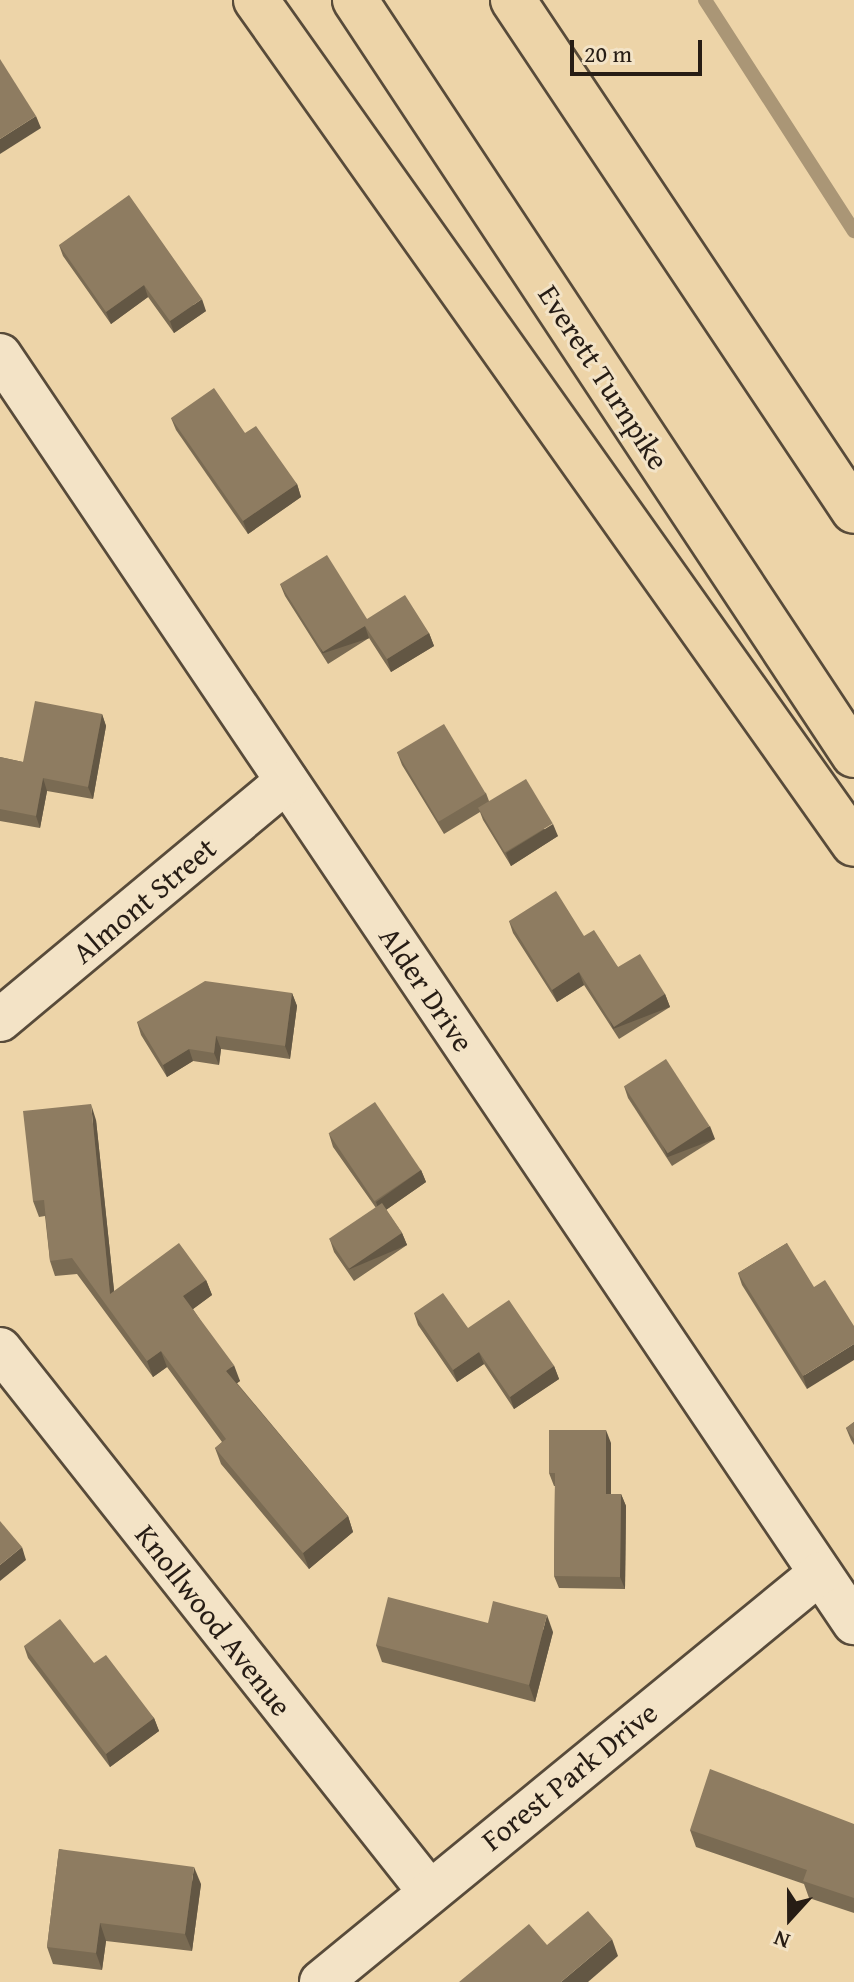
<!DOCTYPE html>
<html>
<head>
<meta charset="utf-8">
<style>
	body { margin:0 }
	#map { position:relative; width:854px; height:1982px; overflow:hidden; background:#edd4a8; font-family:"Gentium Book Plus",serif }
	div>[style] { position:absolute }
	.stream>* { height:14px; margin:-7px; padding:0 7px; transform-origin:7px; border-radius:7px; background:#aa9676 }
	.roads { filter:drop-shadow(2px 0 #584b3a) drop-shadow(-2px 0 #584b3a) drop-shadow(0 2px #584b3a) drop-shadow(0 -2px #584b3a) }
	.minor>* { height:42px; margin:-21px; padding:0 21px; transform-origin:21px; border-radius:21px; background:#f3e3c6 }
	.motorway>* { height:44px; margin:-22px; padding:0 22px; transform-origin:22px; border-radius:22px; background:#edd4a8 }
	.wall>* { inset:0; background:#7a6b53 }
	.shaded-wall>* { inset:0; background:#635744; transform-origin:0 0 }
	.building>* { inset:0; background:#8e7c61; transform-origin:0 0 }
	span { translate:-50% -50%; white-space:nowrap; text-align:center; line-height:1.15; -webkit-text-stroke:6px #f3e3c6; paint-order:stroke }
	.street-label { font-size:30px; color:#271d15 }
	.north { position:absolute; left:750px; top:1878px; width:80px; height:80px; -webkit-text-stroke:6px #f3e3c6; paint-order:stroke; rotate:201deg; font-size:22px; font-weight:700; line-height:32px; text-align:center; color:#271d15 }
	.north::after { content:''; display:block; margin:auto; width:28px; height:36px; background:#271d15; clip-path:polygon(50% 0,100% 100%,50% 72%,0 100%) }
	.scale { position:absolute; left:570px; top:40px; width:132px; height:36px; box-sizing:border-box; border:4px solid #271d15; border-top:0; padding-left:10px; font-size:24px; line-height:28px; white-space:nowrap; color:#271d15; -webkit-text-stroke:6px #f3e3c6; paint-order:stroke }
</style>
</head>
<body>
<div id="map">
	<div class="stream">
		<i style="left:705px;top:0;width:275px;rotate:57.2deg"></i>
	</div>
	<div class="roads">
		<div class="minor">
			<i style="left:0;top:355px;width:1529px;rotate:56.04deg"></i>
			<i style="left:0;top:1020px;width:373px;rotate:-39.8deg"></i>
			<i style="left:0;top:1349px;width:690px;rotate:51.65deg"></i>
			<i style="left:321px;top:1982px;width:645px;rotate:-39.34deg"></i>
		</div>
		<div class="motorway">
			<i style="left:256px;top:0;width:1034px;rotate:54.68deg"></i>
			<i style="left:355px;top:0;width:905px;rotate:56.54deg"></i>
			<i style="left:513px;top:0;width:614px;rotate:56.28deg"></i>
		</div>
	</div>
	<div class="wall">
		<i style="clip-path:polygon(59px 245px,206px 311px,174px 333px,148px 297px,111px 324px,63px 256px)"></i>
		<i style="clip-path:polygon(171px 418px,245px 433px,297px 484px,301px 497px,248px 534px,176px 430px)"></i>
		<i style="clip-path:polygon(280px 584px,367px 619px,429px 633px,434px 646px,391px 672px,369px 638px,328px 664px,285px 596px)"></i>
		<i style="clip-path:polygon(102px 714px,106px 726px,93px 799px,47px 791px,40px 828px,0 821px,0 757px,23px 762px)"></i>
		<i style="clip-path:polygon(397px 752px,486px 793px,489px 801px,558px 836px,511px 866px,483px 820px,480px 812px,444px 834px,402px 765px)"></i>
		<i style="clip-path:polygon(509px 921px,584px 936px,618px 967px,665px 994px,670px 1007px,619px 1039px,584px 985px,557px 1002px,513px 933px)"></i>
		<i style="clip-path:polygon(292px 993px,297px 1006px,290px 1059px,221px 1049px,219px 1065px,193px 1061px,167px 1077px,141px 1035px,137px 1022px)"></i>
		<i style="clip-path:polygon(624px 1086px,715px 1139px,672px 1166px,628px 1098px)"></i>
		<i style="clip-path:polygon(96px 1120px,114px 1291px,206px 1280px,212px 1295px,193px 1309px,240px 1381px,237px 1383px,348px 1516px,353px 1532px,309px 1569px,221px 1464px,215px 1448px,222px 1442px,167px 1367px,153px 1377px,77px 1274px,55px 1276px,50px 1261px,45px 1216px,39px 1217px,33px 1201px)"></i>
		<i style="clip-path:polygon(329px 1134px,421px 1170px,426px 1182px,386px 1210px,402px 1233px,407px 1245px,354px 1281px,334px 1252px,330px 1240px,376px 1208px,333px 1147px)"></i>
		<i style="clip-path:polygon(787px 1243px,807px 1389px,742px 1285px,738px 1273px)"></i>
		<i style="clip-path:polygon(414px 1313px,468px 1328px,554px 1366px,559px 1379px,514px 1409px,484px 1364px,457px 1382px,418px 1325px)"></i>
		<i style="clip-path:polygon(854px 1422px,854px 1445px,851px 1440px,846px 1428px)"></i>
		<i style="clip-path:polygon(611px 1443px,611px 1494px,621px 1494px,626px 1506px,625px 1589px,559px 1588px,554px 1576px,555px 1486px,554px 1486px,549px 1473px)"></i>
		<i style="clip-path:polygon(488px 1623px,553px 1632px,535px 1702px,382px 1662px,376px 1645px)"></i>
		<i style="clip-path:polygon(24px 1646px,94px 1663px,154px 1718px,159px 1731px,110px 1767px,28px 1658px)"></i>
		<i style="clip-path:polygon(854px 1824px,854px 1913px,809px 1898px,804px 1884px,696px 1847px,690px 1830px)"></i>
		<i style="clip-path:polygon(59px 1849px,201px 1884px,192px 1951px,106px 1941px,102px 1970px,53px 1964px,47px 1947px)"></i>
	</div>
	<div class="shaded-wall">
		<i style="clip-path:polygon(36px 116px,41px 128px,0 154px,0 139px)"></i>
		<i style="clip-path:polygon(144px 285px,148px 297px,111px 324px,106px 312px)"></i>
		<i style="clip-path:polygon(202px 299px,206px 311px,174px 333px,170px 321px)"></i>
		<i style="clip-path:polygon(297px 484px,301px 497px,248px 534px,243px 521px)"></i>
		<i style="left:365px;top:626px;width:13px;height:49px;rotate:72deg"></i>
		<i style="clip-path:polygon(429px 633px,434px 646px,391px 672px,387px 659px)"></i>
		<i style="clip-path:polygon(102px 714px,106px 726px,93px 799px,88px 787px)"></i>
		<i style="clip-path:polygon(43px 778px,47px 791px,40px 828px,36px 816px)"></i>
		<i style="clip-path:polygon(553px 824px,558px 836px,511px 866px,506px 853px)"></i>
		<i style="clip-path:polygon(579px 972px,584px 985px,557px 1002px,552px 990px)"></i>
		<i style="clip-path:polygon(292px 993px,297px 1006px,290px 1059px,285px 1046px)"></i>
		<i style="left:665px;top:994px;width:14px;height:61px;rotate:69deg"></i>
		<i style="clip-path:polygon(216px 1036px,221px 1049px,219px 1065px,214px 1053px)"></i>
		<i style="clip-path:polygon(189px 1049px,193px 1061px,167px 1077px,163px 1065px)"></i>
		<i style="clip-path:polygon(91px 1104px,96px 1120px,116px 1309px,110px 1294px)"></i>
		<i style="left:710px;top:1126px;width:14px;height:51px;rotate:69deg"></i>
		<i style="clip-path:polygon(421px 1170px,426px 1182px,380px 1214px,376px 1202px)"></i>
		<i style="left:402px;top:1233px;width:13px;height:63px;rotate:67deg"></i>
		<i style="clip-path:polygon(206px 1280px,212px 1295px,189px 1312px,183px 1296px)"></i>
		<i style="clip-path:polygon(854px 1344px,854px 1360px,807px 1389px,803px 1376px)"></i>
		<i style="clip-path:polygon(161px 1351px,167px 1367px,153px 1377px,147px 1361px)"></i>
		<i style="clip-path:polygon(479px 1352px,484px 1364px,457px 1382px,453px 1370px)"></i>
		<i style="clip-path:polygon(234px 1365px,240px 1381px,232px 1387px,226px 1371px)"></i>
		<i style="clip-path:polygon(554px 1366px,559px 1379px,514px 1409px,510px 1397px)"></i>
		<i style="clip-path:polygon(606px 1430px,611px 1443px,611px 1506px,606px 1494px)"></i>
		<i style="clip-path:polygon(621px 1494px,626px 1506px,625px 1589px,620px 1577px)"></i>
		<i style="clip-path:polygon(348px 1516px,353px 1532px,309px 1569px,303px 1553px)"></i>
		<i style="clip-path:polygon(22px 1547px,26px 1560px,0 1581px,0 1565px)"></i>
		<i style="clip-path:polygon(547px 1615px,553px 1632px,535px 1702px,529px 1685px)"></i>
		<i style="clip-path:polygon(154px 1718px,159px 1731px,110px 1767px,106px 1754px)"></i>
		<i style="clip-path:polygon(194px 1867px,201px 1884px,192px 1951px,185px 1934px)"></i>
		<i style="clip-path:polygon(100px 1923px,106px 1941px,102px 1970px,96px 1953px)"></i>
		<i style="clip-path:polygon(612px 1939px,618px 1956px,588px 1982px,561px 1982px)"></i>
	</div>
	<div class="building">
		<i style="clip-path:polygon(0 59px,36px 116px,0 139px)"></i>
		<i style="clip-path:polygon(129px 195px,202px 299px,170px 321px,144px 285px,106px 312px,59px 245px)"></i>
		<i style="clip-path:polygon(214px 388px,245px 433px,256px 426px,297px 484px,243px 521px,171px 418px)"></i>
		<i style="clip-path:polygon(327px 555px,367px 619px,405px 595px,429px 633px,387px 659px,365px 626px,323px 652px,280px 584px)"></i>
		<i style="clip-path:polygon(35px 701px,102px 714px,88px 787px,43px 778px,36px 816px,0 809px,0 757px,23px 762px)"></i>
		<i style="left:444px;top:724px;width:81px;height:55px;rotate:59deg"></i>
		<i style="left:526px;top:779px;width:52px;height:56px;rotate:59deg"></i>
		<i style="clip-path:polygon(556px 891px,584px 936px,594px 930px,618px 967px,640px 954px,665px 994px,614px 1027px,579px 972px,552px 990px,509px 921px)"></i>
		<i style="clip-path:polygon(205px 981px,292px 993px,285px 1046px,216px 1036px,214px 1053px,189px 1049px,163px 1065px,137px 1022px)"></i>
		<i style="left:666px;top:1059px;width:80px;height:50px;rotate:57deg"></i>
		<i style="left:375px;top:1102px;width:82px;height:56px;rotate:56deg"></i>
		<i style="clip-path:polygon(91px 1104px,110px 1294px,179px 1243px,206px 1280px,183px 1296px,234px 1365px,226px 1371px,348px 1516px,303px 1553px,215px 1448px,226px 1439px,161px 1351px,147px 1361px,72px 1258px,50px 1261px,44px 1200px,33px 1201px,23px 1111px)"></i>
		<i style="left:382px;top:1203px;width:36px;height:64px;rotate:56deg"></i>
		<i style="clip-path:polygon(787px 1243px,814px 1287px,825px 1280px,854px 1326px,854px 1344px,803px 1376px,738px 1273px)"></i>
		<i style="clip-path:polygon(443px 1293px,468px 1328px,509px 1300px,554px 1366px,510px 1397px,479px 1352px,453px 1370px,414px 1313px)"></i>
		<i style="clip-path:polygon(854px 1422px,854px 1439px,846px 1428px)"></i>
		<i style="clip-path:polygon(549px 1430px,606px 1430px,606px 1494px,621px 1494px,620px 1577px,554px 1576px,555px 1473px,549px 1473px)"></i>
		<i style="clip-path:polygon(0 1521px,22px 1547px,0 1565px)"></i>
		<i style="clip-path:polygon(388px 1597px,488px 1623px,493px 1601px,547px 1615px,529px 1685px,376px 1645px)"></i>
		<i style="clip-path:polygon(60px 1619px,94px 1663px,106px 1655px,154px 1718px,106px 1754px,24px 1646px)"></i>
		<i style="clip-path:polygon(710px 1769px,854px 1824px,854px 1898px,803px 1881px,807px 1870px,690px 1830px)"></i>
		<i style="clip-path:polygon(59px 1849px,194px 1867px,185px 1934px,100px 1923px,96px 1953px,47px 1947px)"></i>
		<i style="clip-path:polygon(588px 1911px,612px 1939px,561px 1982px,459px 1982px,529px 1924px,547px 1945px)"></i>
	</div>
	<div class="street-label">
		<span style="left:604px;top:377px;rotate:57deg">Everett Turnpike</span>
		<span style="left:144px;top:900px;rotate:-40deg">Almont Street</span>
		<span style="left:427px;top:989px;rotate:56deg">Alder Drive</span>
		<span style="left:214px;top:1620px;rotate:52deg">Knollwood Avenue</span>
		<span style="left:569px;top:1776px;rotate:-39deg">Forest Park Drive</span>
	</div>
	<div class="north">N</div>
	<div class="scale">20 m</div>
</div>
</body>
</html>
